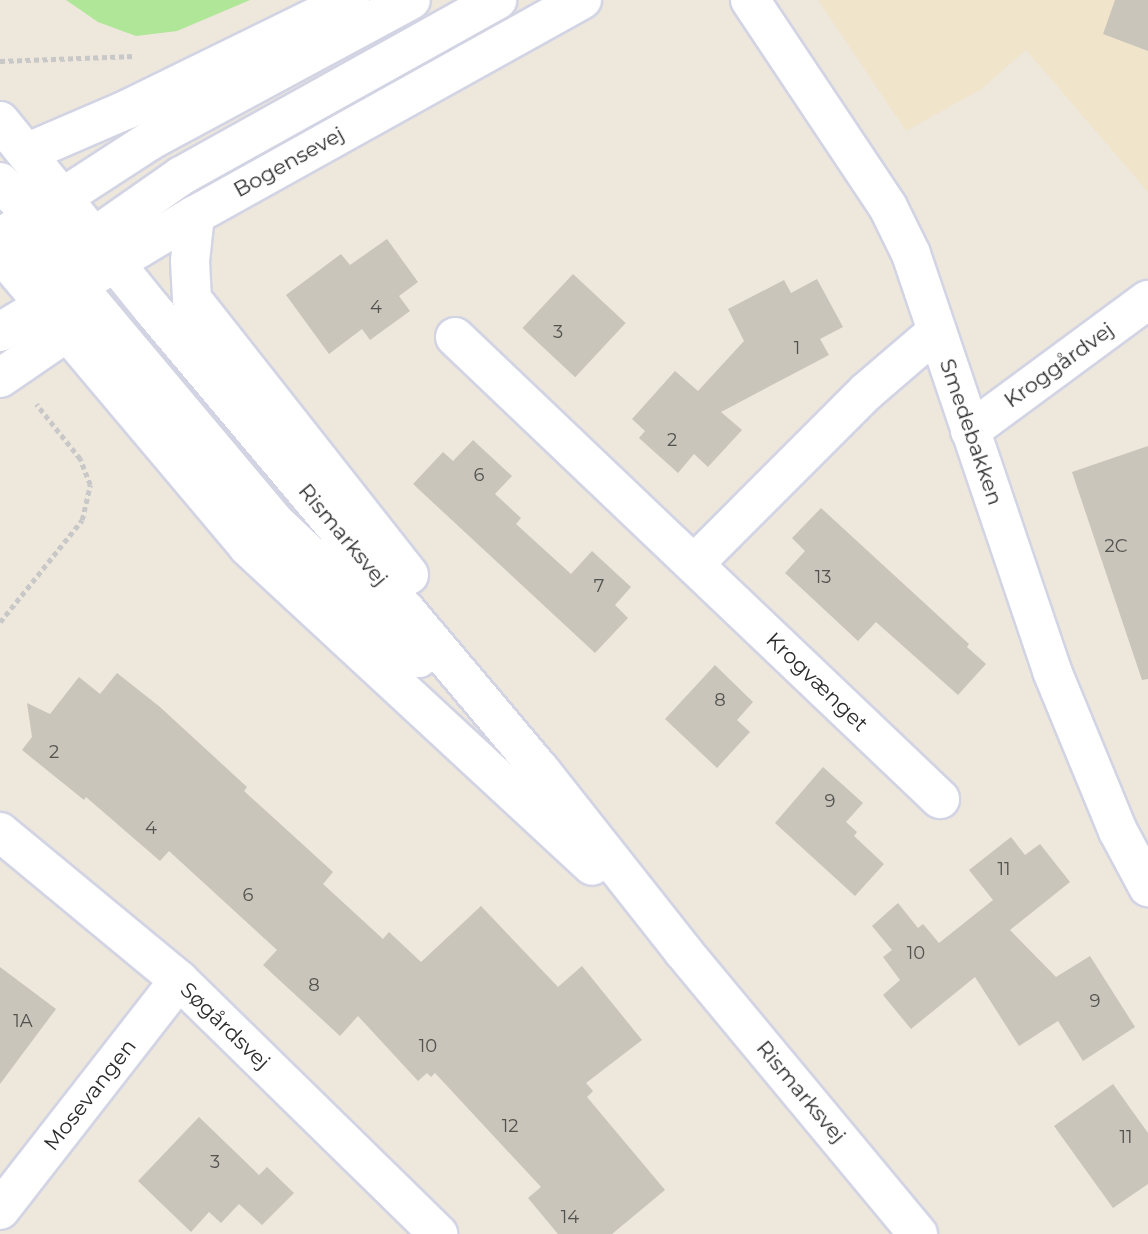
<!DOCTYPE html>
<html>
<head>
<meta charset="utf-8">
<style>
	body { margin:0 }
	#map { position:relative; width:1148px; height:1234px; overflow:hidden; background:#ede7dc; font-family:Montserrat,sans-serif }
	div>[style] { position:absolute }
	.education>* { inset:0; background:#f0e5cb }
	.green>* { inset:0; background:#afe697 }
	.building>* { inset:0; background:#c9c5bb; transform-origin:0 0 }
	.path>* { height:4.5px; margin-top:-2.25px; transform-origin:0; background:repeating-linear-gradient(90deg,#c8c8c8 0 5px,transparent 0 8.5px) }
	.roads { filter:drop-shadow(2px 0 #d2d4e4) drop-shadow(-2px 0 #d2d4e4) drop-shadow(0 2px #d2d4e4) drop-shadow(0 -2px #d2d4e4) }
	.street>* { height:38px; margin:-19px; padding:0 19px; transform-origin:19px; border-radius:19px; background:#fff }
	.secondary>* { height:38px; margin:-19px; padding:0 19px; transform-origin:19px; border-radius:19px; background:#fff }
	span { translate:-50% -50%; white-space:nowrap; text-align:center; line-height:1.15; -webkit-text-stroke:5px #fff; paint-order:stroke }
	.number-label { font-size:18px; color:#52524f }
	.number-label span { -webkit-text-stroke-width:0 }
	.street-label { font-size:21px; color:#2b2b2b }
</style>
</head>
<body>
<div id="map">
	<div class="education">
		<i style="clip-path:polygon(818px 0,1148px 0,1148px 192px,1026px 50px,980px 90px,906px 131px)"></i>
	</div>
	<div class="green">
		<i style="clip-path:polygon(66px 0,250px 0,177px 31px,136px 36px,98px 22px)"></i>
	</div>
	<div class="building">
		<i style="clip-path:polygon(1115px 0,1148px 0,1148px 51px,1103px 34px)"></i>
		<i style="clip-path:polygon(387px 239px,418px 282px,399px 296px,410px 311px,370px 340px,362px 329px,329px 354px,286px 295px,341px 254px,350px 265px)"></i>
		<i style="left:573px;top:274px;width:72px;height:74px;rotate:43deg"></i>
		<i style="clip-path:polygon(817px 279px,843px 327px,820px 339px,829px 355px,721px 412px,742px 430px,708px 467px,694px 454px,678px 473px,639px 438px,645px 431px,632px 419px,675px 371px,698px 391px,744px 341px,728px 309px,784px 280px,791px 293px)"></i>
		<i style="clip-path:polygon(473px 440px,512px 476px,495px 494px,521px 518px,516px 524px,571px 574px,592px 551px,631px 587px,615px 605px,628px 618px,595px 653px,413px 484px,443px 452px,453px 461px)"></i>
		<i style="clip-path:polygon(1148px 446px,1148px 679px,1142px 680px,1072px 472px)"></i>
		<i style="clip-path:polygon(821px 508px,969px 644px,967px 647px,986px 664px,958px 695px,876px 622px,858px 641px,785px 573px,805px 551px,792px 538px)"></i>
		<i style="clip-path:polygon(715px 665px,753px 702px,737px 720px,750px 732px,717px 768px,665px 719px)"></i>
		<i style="clip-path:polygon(117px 673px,160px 707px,247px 787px,244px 791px,333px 872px,323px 884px,383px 939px,389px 932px,421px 962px,481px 906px,558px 987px,582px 966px,642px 1040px,586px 1083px,593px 1091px,587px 1097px,665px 1190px,612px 1234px,558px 1234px,528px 1198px,541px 1187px,435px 1073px,431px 1077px,427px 1073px,418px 1081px,358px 1016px,340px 1036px,263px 965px,277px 950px,169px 851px,160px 861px,86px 797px,84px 800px,22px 750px,32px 737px,27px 703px,50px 714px,79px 677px,100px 694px)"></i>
		<i style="clip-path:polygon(823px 767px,863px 803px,846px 822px,857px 832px,854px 836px,884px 864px,855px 896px,775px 823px)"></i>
		<i style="clip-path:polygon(1011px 837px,1025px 855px,1040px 844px,1070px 882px,1010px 930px,1056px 977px,1090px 956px,1135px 1027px,1083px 1061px,1058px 1021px,1019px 1046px,975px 977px,911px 1029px,883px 995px,900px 980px,883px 957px,892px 950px,872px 926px,898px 903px,918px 928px,923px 924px,939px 943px,993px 900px,969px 870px)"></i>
		<i style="clip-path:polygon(0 967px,56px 1009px,0 1084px)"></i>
		<i style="clip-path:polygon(1113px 1084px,1148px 1133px,1148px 1184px,1113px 1208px,1054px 1126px)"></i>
		<i style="clip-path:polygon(199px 1117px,259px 1175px,267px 1167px,294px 1193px,262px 1225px,239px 1204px,221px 1223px,209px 1212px,191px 1232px,138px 1181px)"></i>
	</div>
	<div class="path">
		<i style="left:0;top:61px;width:135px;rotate:-2.1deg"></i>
		<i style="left:0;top:622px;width:131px;rotate:-51.2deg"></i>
		<i style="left:82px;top:520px;width:36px;rotate:-77deg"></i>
		<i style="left:90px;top:485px;width:28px;rotate:-111deg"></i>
		<i style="left:80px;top:459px;width:70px;rotate:-128.7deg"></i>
	</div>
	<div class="roads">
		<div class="street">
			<i style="left:455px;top:337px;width:670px;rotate:43.61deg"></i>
			<i style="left:970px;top:431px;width:221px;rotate:-36.4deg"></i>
			<i style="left:694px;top:564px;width:243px;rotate:-45deg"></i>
			<i style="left:866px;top:392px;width:92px;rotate:-40.6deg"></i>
			<i style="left:0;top:832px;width:232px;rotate:39.6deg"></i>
			<i style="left:179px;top:980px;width:363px;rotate:44.4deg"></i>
			<i style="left:0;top:1210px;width:291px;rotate:-52.1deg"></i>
		</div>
		<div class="secondary">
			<i style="left:750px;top:0;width:249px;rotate:56.3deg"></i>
			<i style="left:888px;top:207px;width:52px;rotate:63.9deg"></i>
			<i style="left:911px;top:254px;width:440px;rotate:71.3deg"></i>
			<i style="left:1052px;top:671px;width:173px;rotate:67.6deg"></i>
			<i style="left:1118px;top:831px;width:64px;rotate:61.8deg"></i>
			<i style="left:0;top:121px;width:245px;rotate:51deg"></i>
			<i style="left:154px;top:311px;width:601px;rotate:49.93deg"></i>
			<i style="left:541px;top:771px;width:229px;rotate:51.7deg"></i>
			<i style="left:683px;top:951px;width:368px;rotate:50.3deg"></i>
			<i style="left:26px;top:153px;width:109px;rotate:-23.3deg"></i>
			<i style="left:126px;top:110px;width:250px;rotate:-26.1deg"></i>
			<i style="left:0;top:182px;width:66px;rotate:45.6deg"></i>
			<i style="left:46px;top:229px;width:68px;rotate:26.2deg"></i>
			<i style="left:195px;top:215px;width:46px;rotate:96.2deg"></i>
			<i style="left:190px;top:261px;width:38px;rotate:87deg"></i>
			<i style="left:192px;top:299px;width:351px;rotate:51.8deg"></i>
			<i style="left:0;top:238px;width:180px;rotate:-33deg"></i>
			<i style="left:151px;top:140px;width:295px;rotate:-28.3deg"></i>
			<i style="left:0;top:245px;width:27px;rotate:13deg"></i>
			<i style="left:26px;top:251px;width:62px;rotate:34.5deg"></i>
			<i style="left:77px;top:286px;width:308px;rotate:50deg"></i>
			<i style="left:275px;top:522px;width:198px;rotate:43.4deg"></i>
			<i style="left:0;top:252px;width:385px;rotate:49.9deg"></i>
			<i style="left:248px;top:547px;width:469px;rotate:42.8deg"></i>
			<i style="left:79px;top:256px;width:24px;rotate:-52deg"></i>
			<i style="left:94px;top:237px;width:106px;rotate:-35deg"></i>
			<i style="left:181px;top:176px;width:362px;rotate:-29.1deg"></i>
			<i style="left:0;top:332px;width:227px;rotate:-31deg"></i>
			<i style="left:195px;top:215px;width:443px;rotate:-29.1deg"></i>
			<i style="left:0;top:378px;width:80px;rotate:-34.3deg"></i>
		</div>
	</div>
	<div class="number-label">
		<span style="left:376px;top:307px">4</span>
		<span style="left:558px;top:332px">3</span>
		<span style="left:797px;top:348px">1</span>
		<span style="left:672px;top:440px">2</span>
		<span style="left:479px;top:475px">6</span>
		<span style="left:1116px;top:546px">2C</span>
		<span style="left:823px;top:577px">13</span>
		<span style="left:599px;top:586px">7</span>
		<span style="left:720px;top:700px">8</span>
		<span style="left:54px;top:752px">2</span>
		<span style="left:830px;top:801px">9</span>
		<span style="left:151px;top:828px">4</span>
		<span style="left:1004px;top:869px">11</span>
		<span style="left:248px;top:895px">6</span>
		<span style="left:916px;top:953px">10</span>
		<span style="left:314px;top:985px">8</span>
		<span style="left:1095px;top:1001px">9</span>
		<span style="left:23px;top:1021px">1A</span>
		<span style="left:428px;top:1046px">10</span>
		<span style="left:510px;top:1126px">12</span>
		<span style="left:1126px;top:1137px">11</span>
		<span style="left:215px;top:1162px">3</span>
		<span style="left:570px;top:1217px">14</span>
	</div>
	<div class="street-label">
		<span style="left:289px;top:162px;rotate:-29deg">Bogensevej</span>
		<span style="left:1059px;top:365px;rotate:-36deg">Kroggårdvej</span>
		<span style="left:971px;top:432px;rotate:71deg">Smedebakken</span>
		<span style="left:343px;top:535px;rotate:50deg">Rismarksvej</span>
		<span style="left:817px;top:682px;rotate:44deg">Krogvænget</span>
		<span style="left:225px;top:1026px;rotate:44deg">Søgårdsvej</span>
		<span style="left:801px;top:1092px;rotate:50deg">Rismarksvej</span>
		<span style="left:90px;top:1095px;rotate:-52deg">Mosevangen</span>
	</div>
</div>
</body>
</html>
